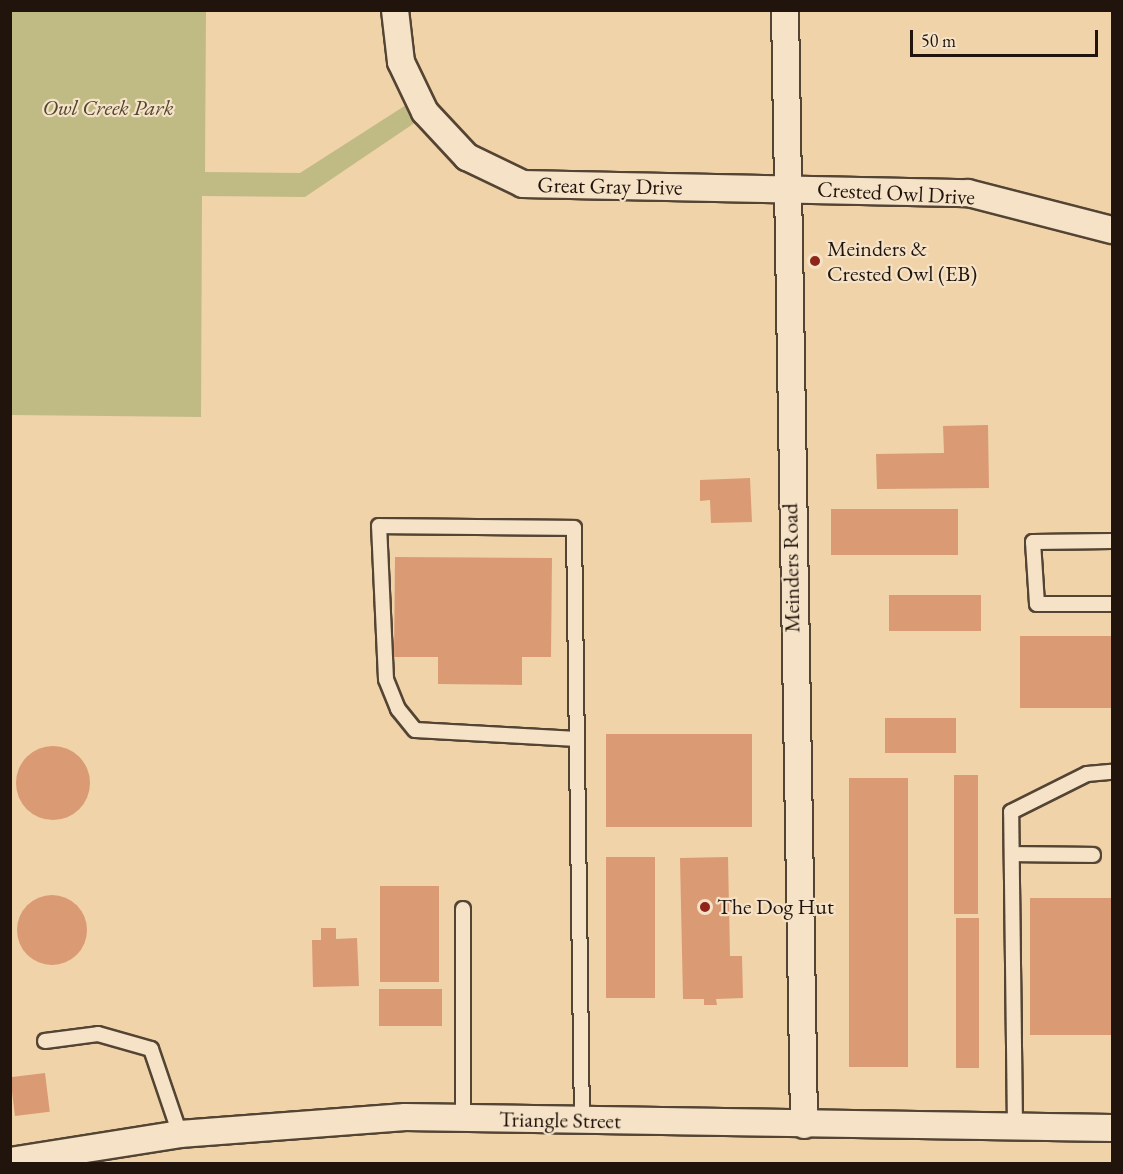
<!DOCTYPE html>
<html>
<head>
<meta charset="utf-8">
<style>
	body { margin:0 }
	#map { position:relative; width:1123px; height:1174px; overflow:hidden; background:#f0d3a9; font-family:"EB Garamond",serif }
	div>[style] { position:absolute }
	.green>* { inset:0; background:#c0bb84 }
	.building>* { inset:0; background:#da9a74; transform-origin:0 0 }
	.round { border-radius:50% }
	.roads { filter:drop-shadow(2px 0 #544433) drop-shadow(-2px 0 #544433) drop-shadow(0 2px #544433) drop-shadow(0 -2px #544433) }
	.service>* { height:14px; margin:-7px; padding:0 7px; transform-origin:7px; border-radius:7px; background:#f5e2c7 }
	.minor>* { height:26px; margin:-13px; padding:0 13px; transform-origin:13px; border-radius:13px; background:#f5e2c7 }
	.dots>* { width:16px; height:16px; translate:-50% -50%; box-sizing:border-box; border:3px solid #f5e2c7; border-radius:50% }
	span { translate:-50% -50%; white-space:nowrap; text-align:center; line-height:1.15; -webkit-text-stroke:4.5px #f5e2c7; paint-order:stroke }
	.park-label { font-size:22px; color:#504630; font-style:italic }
	.street-label { font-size:22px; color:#20140c }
	.poi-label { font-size:22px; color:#20140c }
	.left { translate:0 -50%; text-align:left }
	.frame { position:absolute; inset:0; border:12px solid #20140c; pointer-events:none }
	.scale { position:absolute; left:910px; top:30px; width:188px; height:27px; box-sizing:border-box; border:3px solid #20140c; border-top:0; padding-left:8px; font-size:18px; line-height:21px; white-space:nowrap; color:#20140c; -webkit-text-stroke:4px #f5e2c7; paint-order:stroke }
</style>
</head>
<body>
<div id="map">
	<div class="green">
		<i style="clip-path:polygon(11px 10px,206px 11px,205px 172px,300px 173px,406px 105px,416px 122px,305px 197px,202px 196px,201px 417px,11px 415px)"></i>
	</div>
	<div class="building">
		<i style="clip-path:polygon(988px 425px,989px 488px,877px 489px,876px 454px,944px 453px,943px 426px)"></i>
		<i style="clip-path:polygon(750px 478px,752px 522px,711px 523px,710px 500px,700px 501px,700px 480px)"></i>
		<i style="left:831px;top:509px;width:127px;height:46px"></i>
		<i style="clip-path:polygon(395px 557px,552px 558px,551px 657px,522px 657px,522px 685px,438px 684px,438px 657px,394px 657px)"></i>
		<i style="left:981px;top:595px;width:36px;height:92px;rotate:90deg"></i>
		<i style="left:1112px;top:636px;width:72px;height:92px;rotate:90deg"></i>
		<i style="left:885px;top:718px;width:71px;height:35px"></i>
		<i style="left:606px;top:734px;width:146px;height:93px"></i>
		<i class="round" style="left:16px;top:746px;width:74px;height:74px"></i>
		<i style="left:954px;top:775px;width:24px;height:139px"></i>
		<i style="left:849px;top:778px;width:59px;height:289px"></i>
		<i style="left:606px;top:857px;width:49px;height:141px"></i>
		<i style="clip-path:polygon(728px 857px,730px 956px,742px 956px,743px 998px,716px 999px,717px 1005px,704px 1005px,704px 999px,683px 999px,680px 858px)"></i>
		<i style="left:380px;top:886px;width:59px;height:96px"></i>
		<i class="round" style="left:17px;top:895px;width:70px;height:70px"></i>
		<i style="left:1112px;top:898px;width:137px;height:82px;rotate:90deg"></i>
		<i style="left:956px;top:918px;width:23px;height:150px"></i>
		<i style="clip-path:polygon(321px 928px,336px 928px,336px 939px,357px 938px,359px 986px,313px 987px,312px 940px,321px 940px)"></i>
		<i style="left:379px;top:989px;width:63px;height:37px"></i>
		<i style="left:45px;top:1073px;width:39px;height:35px;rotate:83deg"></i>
	</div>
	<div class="roads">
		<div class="service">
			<i style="left:1112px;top:541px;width:79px;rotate:179.3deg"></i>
			<i style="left:1033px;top:542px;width:62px;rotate:86.3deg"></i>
			<i style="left:1037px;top:604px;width:75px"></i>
			<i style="left:577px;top:739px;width:162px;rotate:-176.8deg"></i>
			<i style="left:415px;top:730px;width:27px;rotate:-129deg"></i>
			<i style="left:398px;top:709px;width:32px;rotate:-112deg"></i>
			<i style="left:386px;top:679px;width:153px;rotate:-92.6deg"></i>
			<i style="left:379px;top:526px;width:195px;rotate:0.6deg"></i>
			<i style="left:574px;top:528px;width:593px;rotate:89.23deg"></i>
			<i style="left:1012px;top:854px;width:81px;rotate:0.7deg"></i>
			<i style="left:463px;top:909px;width:209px;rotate:90deg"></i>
			<i style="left:45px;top:1041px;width:53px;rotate:-7.5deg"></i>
			<i style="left:98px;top:1034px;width:55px;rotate:15.8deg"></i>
			<i style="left:151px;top:1049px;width:90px;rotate:71.2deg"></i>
			<i style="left:1015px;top:1127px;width:315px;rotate:-90.7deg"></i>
			<i style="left:1011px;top:812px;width:85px;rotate:-26.6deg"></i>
			<i style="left:1087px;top:774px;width:25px;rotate:-5deg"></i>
		</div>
		<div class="minor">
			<i style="left:395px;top:10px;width:52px;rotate:83.4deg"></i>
			<i style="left:401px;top:62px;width:55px;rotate:64.4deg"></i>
			<i style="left:425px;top:112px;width:62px;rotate:47deg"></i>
			<i style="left:467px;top:157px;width:62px;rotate:25.7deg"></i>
			<i style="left:523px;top:184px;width:445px;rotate:1.2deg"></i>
			<i style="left:968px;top:193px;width:149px;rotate:14.4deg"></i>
			<i style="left:785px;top:10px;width:1115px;rotate:89.02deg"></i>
			<i style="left:10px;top:1161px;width:172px;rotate:-9deg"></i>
			<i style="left:180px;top:1134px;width:226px;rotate:-4.3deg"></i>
			<i style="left:405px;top:1117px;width:707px;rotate:0.89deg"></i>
		</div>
	</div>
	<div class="dots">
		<i style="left:815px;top:261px;background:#8f2418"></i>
		<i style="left:705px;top:907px;background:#8f2418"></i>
	</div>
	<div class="park-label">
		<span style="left:108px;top:108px">Owl Creek Park</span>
	</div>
	<div class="street-label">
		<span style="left:610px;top:186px;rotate:1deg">Great Gray Drive</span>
		<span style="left:896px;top:193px;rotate:3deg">Crested Owl Drive</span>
		<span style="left:791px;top:568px;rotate:-91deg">Meinders Road</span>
		<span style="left:560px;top:1120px;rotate:1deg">Triangle Street</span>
	</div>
	<div class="poi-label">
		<span class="left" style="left:827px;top:261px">Meinders &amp;<br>Crested Owl (EB)</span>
		<span class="left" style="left:717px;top:907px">The Dog Hut</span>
	</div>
	<div class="frame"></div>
	<div class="scale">50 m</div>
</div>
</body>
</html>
